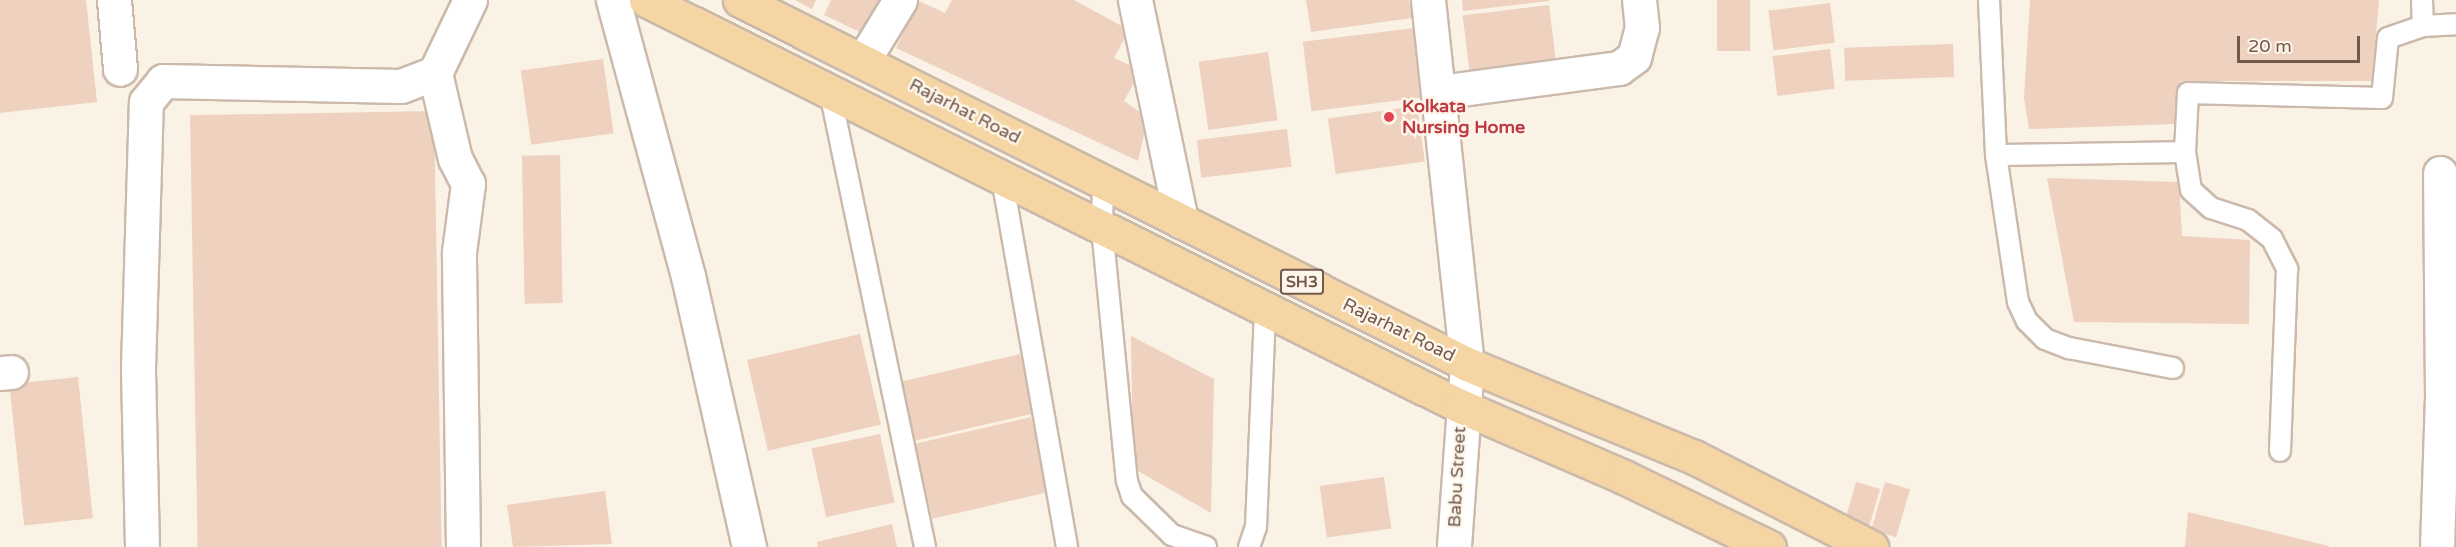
<!DOCTYPE html>
<html>
<head>
<meta charset="utf-8">
<style>
	body { margin:0 }
	#map { position:relative; width:2456px; height:547px; overflow:hidden; background:#faf2e5; font-family:"Varela Round",sans-serif }
	div>[style] { position:absolute }
	.building>* { inset:0; background:#eed1bf; transform-origin:0 0 }
	.roads { filter:drop-shadow(2px 0 #cbbaac) drop-shadow(-2px 0 #cbbaac) drop-shadow(0 2px #cbbaac) drop-shadow(0 -2px #cbbaac) }
	.lane>* { height:20px; margin:-10px; padding:0 10px; transform-origin:10px; border-radius:10px; background:#fff }
	.street>* { height:33px; margin:-16.5px; padding:0 16.5px; transform-origin:16.5px; border-radius:16.5px; background:#fff }
	.primary>* { height:33px; margin:-16.5px; padding:0 16.5px; transform-origin:16.5px; border-radius:16.5px; background:#f4d5a3 }
	.dots>* { width:16px; height:16px; translate:-50% -50%; box-sizing:border-box; border:3px solid #fef6eb; border-radius:50% }
	span { translate:-50% -50%; white-space:nowrap; text-align:center; line-height:1.15; -webkit-text-stroke:5px #fef6eb; paint-order:stroke }
	.shield-label span { padding:2px 4px; background:#fef6eb; border:2px solid; border-radius:4px; -webkit-text-stroke-width:0 }
	.shield-label { font-size:16px; color:#71594c; font-weight:700 }
	.health-label { font-size:18px; color:#be3a42; font-weight:700 }
	.left { translate:0 -50%; text-align:left }
	.street-label { font-size:18px; color:#71594c }
	.scale { position:absolute; left:2237px; top:36px; width:123px; height:27px; box-sizing:border-box; border:3px solid #71594c; border-top:0; padding-left:8px; font-size:18px; line-height:21px; white-space:nowrap; color:#71594c; -webkit-text-stroke:4px #fef6eb; paint-order:stroke }
</style>
</head>
<body>
<div id="map">
	<div class="building">
		<i style="clip-path:polygon(0 0,86px 0,97px 102px,0 113px)"></i>
		<i style="clip-path:polygon(795px 0,816px 0,812px 9px)"></i>
		<i style="clip-path:polygon(831px 0,883px 0,866px 35px,824px 15px)"></i>
		<i style="clip-path:polygon(952px 0,1074px 0,1129px 30px,1114px 58px,1141px 70px,1124px 101px,1148px 118px,1138px 161px,896px 48px,919px 1px,945px 13px)"></i>
		<i style="clip-path:polygon(1306px 0,1409px 0,1412px 18px,1311px 32px)"></i>
		<i style="clip-path:polygon(1462px 0,1549px 0,1549px 1px,1463px 11px)"></i>
		<i style="left:1717px;top:0;width:33px;height:51px"></i>
		<i style="clip-path:polygon(2030px 0,2379px 0,2372px 81px,2181px 81px,2174px 124px,2029px 129px,2024px 98px)"></i>
		<i style="left:1830px;top:3px;width:40px;height:62px;rotate:83deg"></i>
		<i style="left:1549px;top:5px;width:59px;height:87px;rotate:83deg"></i>
		<i style="left:1414px;top:28px;width:70px;height:112px;rotate:83deg"></i>
		<i style="left:1953px;top:44px;width:33px;height:109px;rotate:88deg"></i>
		<i style="left:1830px;top:49px;width:40px;height:58px;rotate:83deg"></i>
		<i style="left:1268px;top:52px;width:69px;height:70px;rotate:82deg"></i>
		<i style="left:603px;top:59px;width:75px;height:83px;rotate:82deg"></i>
		<i style="left:1417px;top:106px;width:56px;height:90px;rotate:82deg"></i>
		<i style="left:434px;top:111px;width:436px;height:244px;rotate:89deg"></i>
		<i style="left:1287px;top:129px;width:38px;height:91px;rotate:83deg"></i>
		<i style="left:560px;top:155px;width:148px;height:38px;rotate:89deg"></i>
		<i style="clip-path:polygon(2047px 178px,2179px 182px,2182px 236px,2250px 240px,2249px 324px,2074px 322px)"></i>
		<i style="left:860px;top:334px;width:93px;height:116px;rotate:77deg"></i>
		<i style="clip-path:polygon(1131px 336px,1214px 379px,1211px 513px,1133px 468px)"></i>
		<i style="left:1020px;top:354px;width:61px;height:124px;rotate:77deg"></i>
		<i style="left:78px;top:377px;width:142px;height:69px;rotate:84deg"></i>
		<i style="left:1031px;top:417px;width:77px;height:119px;rotate:77deg"></i>
		<i style="left:880px;top:434px;width:70px;height:70px;rotate:78deg"></i>
		<i style="left:1384px;top:477px;width:52px;height:65px;rotate:82deg"></i>
		<i style="left:1856px;top:482px;width:25px;height:38px;rotate:16deg"></i>
		<i style="left:1885px;top:482px;width:26px;height:50px;rotate:16deg"></i>
		<i style="clip-path:polygon(605px 491px,612px 544px,513px 547px,507px 505px)"></i>
		<i style="clip-path:polygon(2188px 512px,2329px 546px,2329px 547px,2185px 547px)"></i>
		<i style="clip-path:polygon(892px 524px,897px 547px,818px 547px,817px 542px)"></i>
	</div>
	<div class="roads">
		<div class="lane">
			<i style="left:1989px;top:0;width:155px;rotate:87.4deg"></i>
			<i style="left:1996px;top:155px;width:149px;rotate:81.5deg"></i>
			<i style="left:2018px;top:302px;width:21px;rotate:65deg"></i>
			<i style="left:2027px;top:321px;width:25px;rotate:45deg"></i>
			<i style="left:2045px;top:339px;width:26px;rotate:21deg"></i>
			<i style="left:2069px;top:348px;width:106px;rotate:10.9deg"></i>
			<i style="left:2422px;top:0;width:26px;rotate:88deg"></i>
			<i style="left:830px;top:92px;width:465px;rotate:78.2deg"></i>
			<i style="left:2185px;top:152px;width:38px;rotate:81deg"></i>
			<i style="left:2191px;top:190px;width:27px;rotate:42deg"></i>
			<i style="left:2211px;top:208px;width:39px;rotate:18deg"></i>
			<i style="left:2248px;top:220px;width:31px;rotate:38deg"></i>
			<i style="left:2272px;top:239px;width:34px;rotate:63deg"></i>
			<i style="left:2287px;top:269px;width:182px;rotate:92.2deg"></i>
			<i style="left:1996px;top:155px;width:189px;rotate:-0.9deg"></i>
			<i style="left:2185px;top:152px;width:59px;rotate:-87.1deg"></i>
			<i style="left:2188px;top:93px;width:194px;rotate:1.5deg"></i>
			<i style="left:2382px;top:98px;width:60px;rotate:-84.3deg"></i>
			<i style="left:2388px;top:38px;width:37px;rotate:-19deg"></i>
			<i style="left:2423px;top:26px;width:33px;rotate:-3deg"></i>
			<i style="left:1002px;top:178px;width:375px;rotate:80deg"></i>
			<i style="left:1103px;top:181px;width:47px;rotate:91.2deg"></i>
			<i style="left:1102px;top:228px;width:254px;rotate:84.4deg"></i>
			<i style="left:1127px;top:481px;width:16px;rotate:72deg"></i>
			<i style="left:1132px;top:496px;width:56px;rotate:44.3deg"></i>
			<i style="left:1172px;top:535px;width:36px;rotate:19deg"></i>
			<i style="left:1249px;top:547px;width:21px;rotate:-71deg"></i>
			<i style="left:1256px;top:527px;width:218px;rotate:-87.6deg"></i>
		</div>
		<div class="street">
			<i style="left:114px;top:0;width:69px;rotate:85deg"></i>
			<i style="left:613px;top:0;width:286px;rotate:74.8deg"></i>
			<i style="left:688px;top:276px;width:278px;rotate:77.3deg"></i>
			<i style="left:1135px;top:0;width:226px;rotate:78.2deg"></i>
			<i style="left:1428px;top:0;width:366px;rotate:83.9deg"></i>
			<i style="left:1467px;top:364px;width:183px;rotate:94.1deg"></i>
			<i style="left:864px;top:59px;width:69px;rotate:-58.6deg"></i>
			<i style="left:1439px;top:92px;width:182px;rotate:-7.6deg"></i>
			<i style="left:1619px;top:68px;width:19px;rotate:-36deg"></i>
			<i style="left:1634px;top:57px;width:30px;rotate:-75deg"></i>
			<i style="left:1642px;top:28px;width:28px;rotate:-96deg"></i>
			<i style="left:0;top:373px;width:11px;rotate:-5deg"></i>
			<i style="left:142px;top:547px;width:179px;rotate:-91.3deg"></i>
			<i style="left:138px;top:368px;width:266px;rotate:-88.3deg"></i>
			<i style="left:146px;top:102px;width:27px;rotate:-51deg"></i>
			<i style="left:163px;top:81px;width:238px;rotate:1.2deg"></i>
			<i style="left:401px;top:86px;width:36px;rotate:-21deg"></i>
			<i style="left:463px;top:547px;width:295px;rotate:-90.8deg"></i>
			<i style="left:459px;top:252px;width:69px;rotate:-82.5deg"></i>
			<i style="left:468px;top:184px;width:28px;rotate:-117deg"></i>
			<i style="left:455px;top:159px;width:88px;rotate:-103.1deg"></i>
			<i style="left:435px;top:73px;width:81px;rotate:-64.4deg"></i>
			<i style="left:2437px;top:547px;width:152px;rotate:-88.1deg"></i>
			<i style="left:2442px;top:395px;width:222px;rotate:-90.5deg"></i>
		</div>
		<div class="primary">
			<i style="left:646px;top:0;width:910px;rotate:26.51deg"></i>
			<i style="left:1460px;top:406px;width:179px;rotate:23.4deg"></i>
			<i style="left:1624px;top:477px;width:161px;rotate:25.8deg"></i>
			<i style="left:740px;top:0;width:813px;rotate:26.6deg"></i>
			<i style="left:1467px;top:364px;width:245px;rotate:22.3deg"></i>
			<i style="left:1694px;top:457px;width:199px;rotate:27deg"></i>
		</div>
	</div>
	<div class="dots">
		<i style="left:1389px;top:117px;background:#e0444e"></i>
	</div>
	<div class="shield-label">
		<span style="left:1302px;top:282px">SH3</span>
	</div>
	<div class="health-label">
		<span class="left" style="left:1402px;top:117px">Kolkata<br>Nursing Home</span>
	</div>
	<div class="street-label">
		<span style="left:965px;top:111px;rotate:27deg">Rajarhat Road</span>
		<span style="left:1399px;top:330px;rotate:26deg">Rajarhat Road</span>
		<span style="left:1457px;top:477px;rotate:-87deg">Babu Street</span>
	</div>
	<div class="scale">20 m</div>
</div>
</body>
</html>
